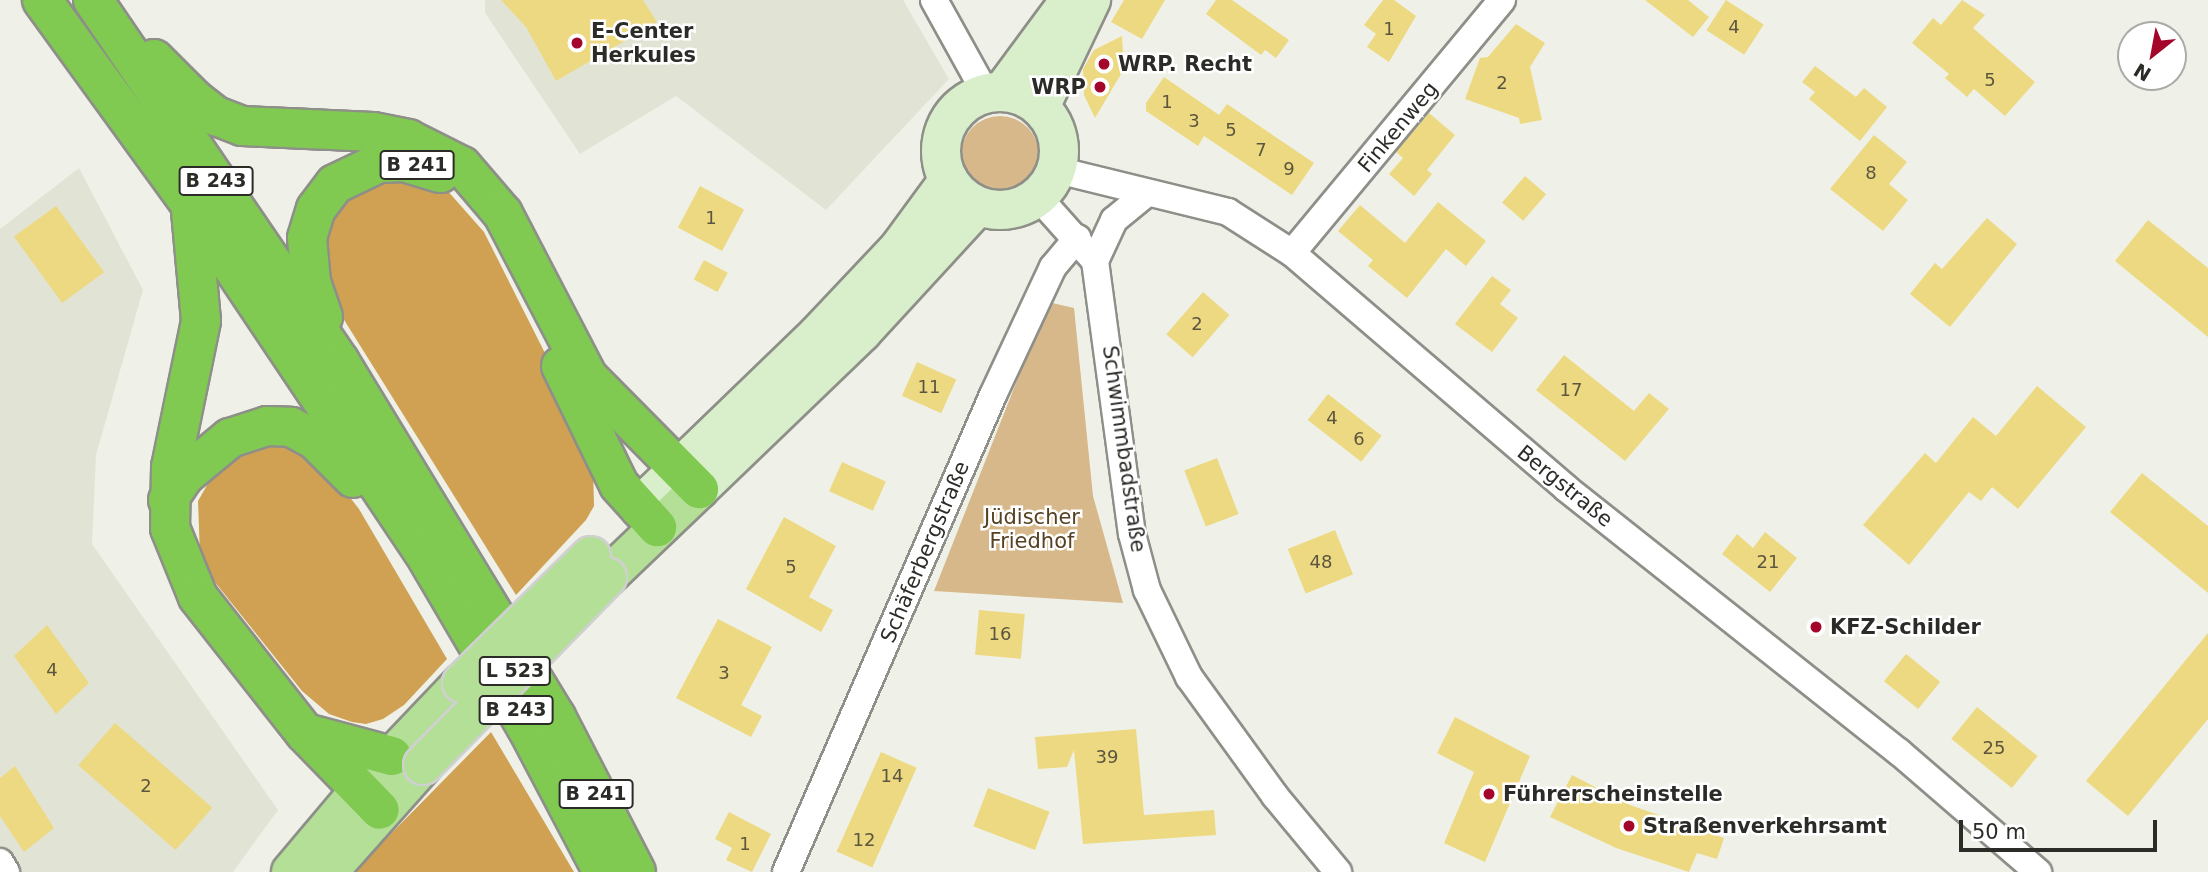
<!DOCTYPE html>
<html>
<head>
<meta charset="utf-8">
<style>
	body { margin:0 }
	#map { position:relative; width:2208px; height:872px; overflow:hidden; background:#eff1e8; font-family:"DejaVu Sans",sans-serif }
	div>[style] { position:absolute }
	.built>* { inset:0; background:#e1e4d4 }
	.green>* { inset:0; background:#d7b88a }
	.round { border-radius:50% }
	.forest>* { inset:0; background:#d0a053 }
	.building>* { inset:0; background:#edd981; transform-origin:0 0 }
	.roads { filter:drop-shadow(2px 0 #8e8f88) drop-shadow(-2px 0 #8e8f88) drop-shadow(0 2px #8e8f88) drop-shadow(0 -2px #8e8f88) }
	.street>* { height:26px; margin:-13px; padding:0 13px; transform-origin:13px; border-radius:13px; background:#fff }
	.secondary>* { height:38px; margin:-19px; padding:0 19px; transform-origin:19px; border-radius:19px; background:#d9efcb }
	.secondary>.ring { margin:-19px; padding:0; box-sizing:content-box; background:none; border:38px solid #d9efcb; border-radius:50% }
	.primary>* { height:38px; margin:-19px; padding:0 19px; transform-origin:19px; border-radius:19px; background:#b3df97 }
	.highway>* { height:38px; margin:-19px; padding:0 19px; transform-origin:19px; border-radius:19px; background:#80ca52 }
	.bridges { filter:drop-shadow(2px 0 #d0d0d0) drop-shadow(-2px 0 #d0d0d0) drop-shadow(0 2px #d0d0d0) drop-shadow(0 -2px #d0d0d0) }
	.primary-bridge>* { height:38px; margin:-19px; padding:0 19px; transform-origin:19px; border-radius:19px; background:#b3df97 }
	.dots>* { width:19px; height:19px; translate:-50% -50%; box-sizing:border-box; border:4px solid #fff; border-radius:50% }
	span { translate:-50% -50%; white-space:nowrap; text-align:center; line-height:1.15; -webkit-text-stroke:5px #fff; paint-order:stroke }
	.number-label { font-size:18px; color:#5c563e }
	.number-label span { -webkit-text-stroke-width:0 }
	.shield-label span { padding:2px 5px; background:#fff; border:2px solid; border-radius:5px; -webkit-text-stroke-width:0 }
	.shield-label { font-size:19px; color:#2b2b28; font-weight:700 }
	.poi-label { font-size:21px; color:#2b2b28; font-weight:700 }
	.left { translate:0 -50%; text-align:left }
	.right { translate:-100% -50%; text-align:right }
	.street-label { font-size:21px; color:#2b2b28 }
	.park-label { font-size:21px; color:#564120 }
	.north { position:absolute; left:2117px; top:21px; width:70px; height:70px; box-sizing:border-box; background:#fff; border:2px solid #aaaaa9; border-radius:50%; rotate:211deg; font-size:19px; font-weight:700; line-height:28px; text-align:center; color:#2b2b28 }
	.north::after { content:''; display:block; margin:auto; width:24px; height:32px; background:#a3062a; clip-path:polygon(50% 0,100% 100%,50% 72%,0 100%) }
	.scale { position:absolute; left:1959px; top:820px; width:198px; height:32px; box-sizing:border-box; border:4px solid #2b2b28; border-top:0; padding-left:9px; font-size:21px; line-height:24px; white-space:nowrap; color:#2b2b28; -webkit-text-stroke:5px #fff; paint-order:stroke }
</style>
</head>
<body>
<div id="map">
	<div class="built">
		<i style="clip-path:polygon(485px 0,903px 0,949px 79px,826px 210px,676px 96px,580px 154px,485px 13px)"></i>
		<i style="clip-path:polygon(79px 168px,143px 290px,96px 455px,92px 544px,278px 810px,233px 872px,0 872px,0 229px)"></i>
	</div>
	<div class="green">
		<i class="round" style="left:961px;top:116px;width:78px;height:78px"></i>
		<i style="clip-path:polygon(1048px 302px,1074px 308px,1093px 496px,1123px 603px,934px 591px)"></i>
	</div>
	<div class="forest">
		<i style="clip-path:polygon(383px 176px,446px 189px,484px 232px,550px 363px,593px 467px,594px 506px,586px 520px,516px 595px,326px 291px,322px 239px,345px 194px)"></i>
		<i style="clip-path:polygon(288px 445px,324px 464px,359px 509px,447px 659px,404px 705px,383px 719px,366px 724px,352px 722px,329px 714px,302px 691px,214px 581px,200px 555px,198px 501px,210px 480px,230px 455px,255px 447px)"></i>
		<i style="clip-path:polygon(491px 732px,574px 872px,355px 872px,372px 853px)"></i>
	</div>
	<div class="building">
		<i style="clip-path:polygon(501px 0,643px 0,657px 22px,556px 81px,526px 27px)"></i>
		<i style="clip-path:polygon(1124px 0,1165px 0,1142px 39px,1111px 22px)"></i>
		<i style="clip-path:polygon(1216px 0,1232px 0,1289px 40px,1276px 58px,1265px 50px,1261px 55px,1206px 14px)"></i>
		<i style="clip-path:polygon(1383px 0,1394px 0,1416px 16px,1389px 62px,1367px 47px,1376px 34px,1364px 25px)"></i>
		<i style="clip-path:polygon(1645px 0,1688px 0,1709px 17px,1693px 37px)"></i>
		<i style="left:1726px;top:0;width:45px;height:36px;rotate:33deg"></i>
		<i style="clip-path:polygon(1962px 0,1985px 15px,1973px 28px,2035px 82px,2005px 116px,1974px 89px,1967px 97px,1945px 78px,1949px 74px,1912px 43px,1933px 18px,1941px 25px)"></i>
		<i style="clip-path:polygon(1516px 24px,1545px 43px,1530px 67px,1542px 120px,1520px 124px,1519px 118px,1465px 99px,1480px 58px,1488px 57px)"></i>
		<i style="clip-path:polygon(1122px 36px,1124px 69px,1095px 118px,1084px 95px,1083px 69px,1094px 50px)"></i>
		<i style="clip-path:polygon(1815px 66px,1856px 97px,1864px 88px,1887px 107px,1860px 141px,1809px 99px,1815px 92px,1802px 82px)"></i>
		<i style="clip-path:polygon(1164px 77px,1219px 115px,1227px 104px,1314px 163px,1292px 195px,1204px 136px,1198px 146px,1146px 111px,1146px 103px)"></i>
		<i style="clip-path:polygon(1429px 113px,1455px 135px,1427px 170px,1432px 174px,1414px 196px,1389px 174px,1403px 158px,1396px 152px)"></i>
		<i style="clip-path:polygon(1874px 135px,1907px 162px,1889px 184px,1908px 200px,1883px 231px,1830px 189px)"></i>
		<i style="left:1525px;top:176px;width:28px;height:35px;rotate:41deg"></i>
		<i style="left:700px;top:186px;width:50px;height:47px;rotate:28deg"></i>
		<i style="clip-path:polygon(1438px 202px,1486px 241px,1466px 266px,1446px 249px,1407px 298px,1368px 266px,1373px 260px,1338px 231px,1360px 205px,1405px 243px)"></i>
		<i style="left:56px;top:206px;width:82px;height:52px;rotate:54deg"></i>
		<i style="clip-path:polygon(1987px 218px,2017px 244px,1950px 327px,1910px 294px,1935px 263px,1942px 269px)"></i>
		<i style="clip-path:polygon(2148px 220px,2208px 268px,2208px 337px,2115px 261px)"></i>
		<i style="left:704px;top:260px;width:27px;height:22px;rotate:28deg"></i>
		<i style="clip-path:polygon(1492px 276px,1511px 290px,1500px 304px,1518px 318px,1492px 352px,1455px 324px)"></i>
		<i style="left:1203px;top:292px;width:35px;height:56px;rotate:41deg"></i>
		<i style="clip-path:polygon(1564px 355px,1634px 411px,1649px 393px,1669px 409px,1625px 461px,1536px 390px)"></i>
		<i style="left:917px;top:362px;width:43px;height:37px;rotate:24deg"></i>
		<i style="clip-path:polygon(2037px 386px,2086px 427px,2018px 509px,1992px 487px,1981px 501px,1969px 492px,1909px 565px,1863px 525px,1925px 453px,1936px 463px,1973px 417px,1996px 436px)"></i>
		<i style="left:1328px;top:394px;width:68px;height:33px;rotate:38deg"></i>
		<i style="left:1217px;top:458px;width:60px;height:35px;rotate:69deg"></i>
		<i style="left:842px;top:462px;width:48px;height:32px;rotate:24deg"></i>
		<i style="clip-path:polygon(2142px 473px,2208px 526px,2208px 593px,2110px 512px)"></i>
		<i style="clip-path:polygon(784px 517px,836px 546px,809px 597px,833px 610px,821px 632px,746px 589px)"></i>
		<i style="left:1335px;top:530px;width:48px;height:51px;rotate:68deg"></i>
		<i style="clip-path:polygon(1765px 532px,1797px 558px,1770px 592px,1722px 554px,1737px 534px,1753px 548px)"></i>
		<i style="left:979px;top:610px;width:46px;height:45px;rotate:5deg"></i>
		<i style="clip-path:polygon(718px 619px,772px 647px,741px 705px,762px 716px,751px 737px,676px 698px)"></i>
		<i style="clip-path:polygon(47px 625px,89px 683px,56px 714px,14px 656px)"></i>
		<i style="clip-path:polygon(2208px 633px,2208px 719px,2128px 816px,2086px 781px)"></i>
		<i style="left:1906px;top:654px;width:44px;height:35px;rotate:39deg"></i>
		<i style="left:1977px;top:707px;width:78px;height:41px;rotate:39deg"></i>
		<i style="clip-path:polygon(1455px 717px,1530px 756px,1485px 862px,1444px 843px,1474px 772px,1437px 753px)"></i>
		<i style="left:115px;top:723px;width:129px;height:56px;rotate:41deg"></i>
		<i style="clip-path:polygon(1136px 729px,1144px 815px,1214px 810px,1216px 835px,1083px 844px,1074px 750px,1067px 767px,1038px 769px,1035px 737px)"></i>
		<i style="left:881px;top:752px;width:39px;height:109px;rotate:24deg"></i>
		<i style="clip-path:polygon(15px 766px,54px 828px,24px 852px,0 816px,0 778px)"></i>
		<i style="clip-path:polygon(1572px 775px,1630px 805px,1724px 838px,1717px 859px,1697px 853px,1689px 872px,1616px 848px,1550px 817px)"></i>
		<i style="left:988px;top:788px;width:66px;height:41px;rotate:21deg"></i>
		<i style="clip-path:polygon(729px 812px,771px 834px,752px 872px,726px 860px,732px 848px,715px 839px)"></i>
	</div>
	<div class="roads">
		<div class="street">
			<i style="left:934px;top:0;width:107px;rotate:61deg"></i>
			<i style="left:1057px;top:170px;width:176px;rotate:13.8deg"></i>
			<i style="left:1228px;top:212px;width:76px;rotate:32.6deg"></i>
			<i style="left:1292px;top:253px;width:362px;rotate:40.6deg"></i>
			<i style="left:1567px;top:489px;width:424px;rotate:38.4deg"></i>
			<i style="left:1899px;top:752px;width:184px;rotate:40.8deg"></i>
			<i style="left:1038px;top:197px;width:86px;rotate:48.3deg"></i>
			<i style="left:1095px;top:261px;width:275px;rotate:82.3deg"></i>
			<i style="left:1132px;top:534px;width:58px;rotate:75deg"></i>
			<i style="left:1147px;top:590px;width:97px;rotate:64.2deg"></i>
			<i style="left:1189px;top:677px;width:147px;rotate:54.1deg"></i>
			<i style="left:1275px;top:796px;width:99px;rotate:50.3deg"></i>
			<i style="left:1292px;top:253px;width:329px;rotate:-50.3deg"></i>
			<i style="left:1095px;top:261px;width:45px;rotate:-65.1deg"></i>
			<i style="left:1114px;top:220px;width:43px;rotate:-39.3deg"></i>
			<i style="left:0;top:862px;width:12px;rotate:59deg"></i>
			<i style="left:786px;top:872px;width:520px;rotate:-66.54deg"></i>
			<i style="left:993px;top:395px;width:141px;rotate:-64.9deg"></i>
			<i style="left:1053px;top:267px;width:38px;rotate:-50deg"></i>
		</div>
		<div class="secondary">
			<i style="left:1002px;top:92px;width:101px;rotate:-53.5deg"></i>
			<i class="ring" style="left:941px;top:92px;width:80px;height:80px"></i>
			<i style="left:1040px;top:107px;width:119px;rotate:-64.5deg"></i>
			<i style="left:699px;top:489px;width:226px;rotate:-43.9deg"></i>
			<i style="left:862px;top:332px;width:171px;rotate:-47.4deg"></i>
			<i style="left:639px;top:507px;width:248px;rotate:-44deg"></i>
			<i style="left:817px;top:335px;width:120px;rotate:-46.7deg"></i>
			<i style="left:899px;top:248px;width:84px;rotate:-53.7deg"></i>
		</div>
		<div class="primary">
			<i style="left:607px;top:577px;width:127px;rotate:-43.7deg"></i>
			<i style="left:291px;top:872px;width:107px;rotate:-49.9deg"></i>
			<i style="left:360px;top:790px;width:148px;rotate:-46.4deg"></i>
			<i style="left:328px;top:872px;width:143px;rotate:-48.4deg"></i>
		</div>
		<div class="highway">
			<i style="left:42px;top:0;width:253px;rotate:54deg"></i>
			<i style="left:191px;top:205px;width:417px;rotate:56.2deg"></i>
			<i style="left:423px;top:551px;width:205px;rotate:59.6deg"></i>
			<i style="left:527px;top:728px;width:163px;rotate:62.2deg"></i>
			<i style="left:93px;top:0;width:438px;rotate:55.7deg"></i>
			<i style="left:340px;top:362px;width:416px;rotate:58.7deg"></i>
			<i style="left:556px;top:717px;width:174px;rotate:62.7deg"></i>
			<i style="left:154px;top:59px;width:57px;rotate:45deg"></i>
			<i style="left:194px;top:99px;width:28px;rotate:38deg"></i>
			<i style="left:216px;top:116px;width:28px;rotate:21deg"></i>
			<i style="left:242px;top:126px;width:131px;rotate:2.6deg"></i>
			<i style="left:373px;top:132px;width:36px;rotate:11deg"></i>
			<i style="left:408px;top:139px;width:60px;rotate:26.6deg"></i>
			<i style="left:462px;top:166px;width:63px;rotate:49.5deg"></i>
			<i style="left:503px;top:214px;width:184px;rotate:62.5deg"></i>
			<i style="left:588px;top:377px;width:158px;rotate:45.3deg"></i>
			<i style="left:191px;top:211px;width:110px;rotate:84.8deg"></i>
			<i style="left:201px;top:321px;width:149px;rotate:101.6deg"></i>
			<i style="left:171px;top:467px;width:61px;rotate:90.9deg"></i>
			<i style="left:170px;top:528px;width:74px;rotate:67.9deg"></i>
			<i style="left:198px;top:597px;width:173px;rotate:51.8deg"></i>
			<i style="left:305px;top:733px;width:107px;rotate:45.8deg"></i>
			<i style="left:323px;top:317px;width:37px;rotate:-109deg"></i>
			<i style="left:311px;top:282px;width:44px;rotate:-95.2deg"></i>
			<i style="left:307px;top:238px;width:30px;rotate:-73deg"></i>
			<i style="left:316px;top:209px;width:31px;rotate:-53deg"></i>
			<i style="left:335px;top:184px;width:49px;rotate:-25.5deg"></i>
			<i style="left:379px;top:163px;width:25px;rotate:-2deg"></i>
			<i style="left:404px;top:162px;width:38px;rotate:17deg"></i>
			<i style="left:561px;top:366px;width:132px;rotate:64deg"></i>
			<i style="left:619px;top:485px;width:57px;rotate:47.9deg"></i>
			<i style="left:168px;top:500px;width:29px;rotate:-56deg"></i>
			<i style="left:184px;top:476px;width:60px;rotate:-39.6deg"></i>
			<i style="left:230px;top:438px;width:39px;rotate:-18deg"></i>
			<i style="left:267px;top:426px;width:24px;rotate:2deg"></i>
			<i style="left:291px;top:427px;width:26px;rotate:28deg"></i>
			<i style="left:314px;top:439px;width:55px;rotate:45deg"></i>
			<i style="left:306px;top:733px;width:89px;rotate:15deg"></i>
		</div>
	</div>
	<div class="bridges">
		<div class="primary-bridge">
			<i style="left:462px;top:683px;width:181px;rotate:-44.6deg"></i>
			<i style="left:423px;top:765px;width:263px;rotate:-45.6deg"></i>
		</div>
	</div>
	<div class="dots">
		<i style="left:577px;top:43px;background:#a3062a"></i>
		<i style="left:1104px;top:64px;background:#a3062a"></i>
		<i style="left:1100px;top:87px;background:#a3062a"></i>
		<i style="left:1816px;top:627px;background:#a3062a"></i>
		<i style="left:1489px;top:794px;background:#a3062a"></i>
		<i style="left:1629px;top:826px;background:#a3062a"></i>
	</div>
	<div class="number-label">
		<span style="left:1734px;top:27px">4</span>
		<span style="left:1389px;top:29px">1</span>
		<span style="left:1990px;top:80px">5</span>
		<span style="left:1502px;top:83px">2</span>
		<span style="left:1167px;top:102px">1</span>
		<span style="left:1194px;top:121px">3</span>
		<span style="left:1231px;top:130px">5</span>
		<span style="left:1261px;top:150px">7</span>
		<span style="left:1289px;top:169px">9</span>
		<span style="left:1871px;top:173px">8</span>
		<span style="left:711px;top:218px">1</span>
		<span style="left:1197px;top:324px">2</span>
		<span style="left:929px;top:387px">11</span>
		<span style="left:1571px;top:390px">17</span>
		<span style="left:1332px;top:418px">4</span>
		<span style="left:1359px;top:439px">6</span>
		<span style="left:1321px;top:562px">48</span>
		<span style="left:1768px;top:562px">21</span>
		<span style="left:791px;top:567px">5</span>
		<span style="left:1000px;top:634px">16</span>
		<span style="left:52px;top:670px">4</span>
		<span style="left:724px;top:673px">3</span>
		<span style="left:1994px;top:748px">25</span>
		<span style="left:1107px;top:757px">39</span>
		<span style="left:892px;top:776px">14</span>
		<span style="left:146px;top:786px">2</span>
		<span style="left:864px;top:840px">12</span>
		<span style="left:745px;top:844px">1</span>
	</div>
	<div class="shield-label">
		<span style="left:417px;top:165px">B 241</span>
		<span style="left:216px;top:181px">B 243</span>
		<span style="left:515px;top:671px">L 523</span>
		<span style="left:516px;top:710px">B 243</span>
		<span style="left:596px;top:794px">B 241</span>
	</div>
	<div class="poi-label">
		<span class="left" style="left:591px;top:43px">E-Center<br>Herkules</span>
		<span class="left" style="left:1118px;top:64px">WRP. Recht</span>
		<span class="right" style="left:1086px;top:87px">WRP</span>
		<span class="left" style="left:1830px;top:627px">KFZ-Schilder</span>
		<span class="left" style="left:1503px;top:794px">Führerscheinstelle</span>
		<span class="left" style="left:1643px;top:826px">Straßenverkehrsamt</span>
	</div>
	<div class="street-label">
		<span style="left:1398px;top:127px;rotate:-50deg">Finkenweg</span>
		<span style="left:1124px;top:449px;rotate:82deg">Schwimmbadstraße</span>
		<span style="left:1565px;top:486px;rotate:39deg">Bergstraße</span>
		<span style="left:925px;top:552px;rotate:-67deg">Schäferbergstraße</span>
	</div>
	<div class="park-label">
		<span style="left:1032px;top:529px">Jüdischer<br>Friedhof</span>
	</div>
	<div class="north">N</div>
	<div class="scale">50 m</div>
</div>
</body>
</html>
